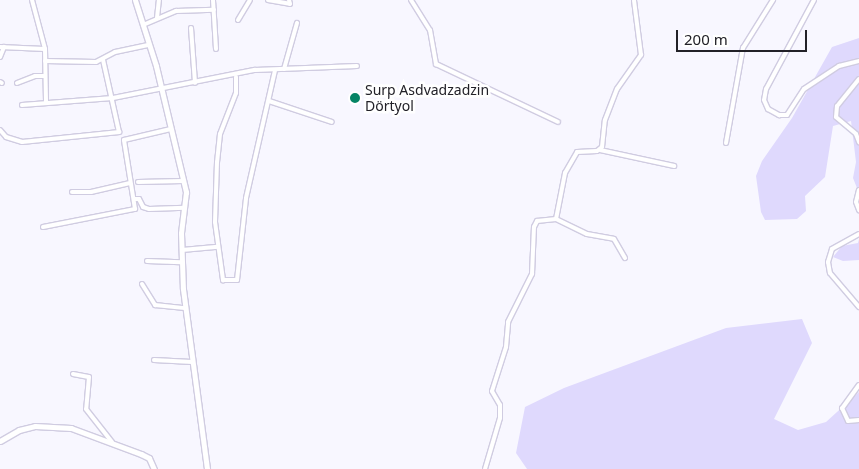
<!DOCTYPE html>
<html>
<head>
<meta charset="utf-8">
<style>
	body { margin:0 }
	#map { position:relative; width:859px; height:469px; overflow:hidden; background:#f8f7ff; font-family:"Noto Sans",sans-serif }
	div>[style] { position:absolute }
	.green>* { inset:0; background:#dfd9fd }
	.roads { filter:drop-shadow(1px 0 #d0cce1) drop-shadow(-1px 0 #d0cce1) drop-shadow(0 1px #d0cce1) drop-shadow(0 -1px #d0cce1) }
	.minor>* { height:4px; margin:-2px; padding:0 2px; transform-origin:2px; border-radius:2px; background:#fff }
	.tertiary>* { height:5px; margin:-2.5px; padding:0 2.5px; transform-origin:2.5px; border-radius:2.5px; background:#fff }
	.dots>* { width:14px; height:14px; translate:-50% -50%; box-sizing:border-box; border:2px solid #fff; border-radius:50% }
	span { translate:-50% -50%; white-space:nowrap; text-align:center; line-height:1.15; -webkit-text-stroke:5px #fff; paint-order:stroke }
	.poi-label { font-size:14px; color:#222128 }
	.left { translate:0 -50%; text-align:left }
	.scale { position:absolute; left:676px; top:30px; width:131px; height:22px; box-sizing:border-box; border:2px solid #222128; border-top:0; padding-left:6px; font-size:15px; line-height:18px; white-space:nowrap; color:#222128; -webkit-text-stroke:4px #fff; paint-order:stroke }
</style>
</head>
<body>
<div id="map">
	<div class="green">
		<i style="clip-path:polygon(859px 38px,859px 193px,853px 178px,856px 162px,851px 121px,833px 126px,825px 177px,805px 196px,806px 211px,797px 219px,765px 220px,761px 212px,756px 176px,762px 161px,792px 118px,832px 47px)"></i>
		<i style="clip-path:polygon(859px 239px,859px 260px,843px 261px,833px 257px,842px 246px,858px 243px)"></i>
		<i style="clip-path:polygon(802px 319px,812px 343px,774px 419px,798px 430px,826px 422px,859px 392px,859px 469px,527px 469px,516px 453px,525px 407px,564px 388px,726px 328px)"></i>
	</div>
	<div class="roads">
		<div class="minor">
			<i style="left:32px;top:0;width:51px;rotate:75.1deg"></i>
			<i style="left:45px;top:49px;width:54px;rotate:88.9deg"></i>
			<i style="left:213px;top:0;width:49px;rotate:86.5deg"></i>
			<i style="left:268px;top:0;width:22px;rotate:10deg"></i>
			<i style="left:290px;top:4px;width:4px;rotate:-104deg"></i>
			<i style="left:411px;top:0;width:36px;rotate:58deg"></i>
			<i style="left:430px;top:30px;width:35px;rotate:80deg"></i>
			<i style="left:436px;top:64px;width:135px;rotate:25.4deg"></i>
			<i style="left:814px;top:0;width:101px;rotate:118.3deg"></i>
			<i style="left:766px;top:89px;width:11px;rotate:100deg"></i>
			<i style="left:764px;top:100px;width:10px;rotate:66deg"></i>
			<i style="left:768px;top:109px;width:13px;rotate:29deg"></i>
			<i style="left:779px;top:115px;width:8px"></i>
			<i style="left:787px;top:115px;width:31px;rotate:-57deg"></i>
			<i style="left:804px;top:89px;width:42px;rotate:-33.3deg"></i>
			<i style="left:839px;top:66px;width:21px;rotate:-14deg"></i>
			<i style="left:157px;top:18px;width:18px;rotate:-84deg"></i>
			<i style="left:238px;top:20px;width:23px;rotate:-59deg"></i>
			<i style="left:143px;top:25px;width:36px;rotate:-23deg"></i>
			<i style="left:176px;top:11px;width:38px;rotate:-2deg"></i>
			<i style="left:191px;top:28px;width:55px;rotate:85.8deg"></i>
			<i style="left:0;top:47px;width:45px;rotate:2.5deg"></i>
			<i style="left:0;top:57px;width:11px;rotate:-68deg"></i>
			<i style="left:45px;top:61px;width:51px;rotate:1.1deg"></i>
			<i style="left:96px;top:62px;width:21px;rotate:-28deg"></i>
			<i style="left:115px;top:52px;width:35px;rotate:-12deg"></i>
			<i style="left:284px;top:69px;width:48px;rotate:-74.2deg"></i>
			<i style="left:236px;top:77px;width:16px;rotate:90deg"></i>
			<i style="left:236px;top:93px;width:44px;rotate:111.3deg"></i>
			<i style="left:220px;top:134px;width:28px;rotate:96deg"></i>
			<i style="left:217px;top:162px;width:60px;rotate:91.9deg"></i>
			<i style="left:215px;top:222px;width:59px;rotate:82.1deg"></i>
			<i style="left:223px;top:280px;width:14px"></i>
			<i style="left:237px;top:280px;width:82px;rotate:-83.7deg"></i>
			<i style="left:246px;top:198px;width:131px;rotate:-77.2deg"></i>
			<i style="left:859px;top:79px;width:35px;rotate:129deg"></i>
			<i style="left:837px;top:106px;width:11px;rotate:95deg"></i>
			<i style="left:836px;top:117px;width:26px;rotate:40deg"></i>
			<i style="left:856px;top:134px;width:9px;rotate:69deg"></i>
			<i style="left:0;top:82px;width:2px;rotate:27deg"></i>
			<i style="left:17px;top:83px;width:19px;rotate:-21deg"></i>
			<i style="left:35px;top:76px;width:10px"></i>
			<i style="left:269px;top:101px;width:66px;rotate:18.4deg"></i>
			<i style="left:22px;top:105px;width:91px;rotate:-4.4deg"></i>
			<i style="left:113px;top:98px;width:145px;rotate:-11.2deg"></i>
			<i style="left:255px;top:70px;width:102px;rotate:-2.2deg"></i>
			<i style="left:0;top:130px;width:9px;rotate:49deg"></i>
			<i style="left:6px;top:137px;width:17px;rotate:17deg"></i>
			<i style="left:22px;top:142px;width:98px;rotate:-5.9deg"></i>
			<i style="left:119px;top:132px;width:74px;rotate:-102.5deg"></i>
			<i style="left:726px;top:143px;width:97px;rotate:-79.9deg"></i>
			<i style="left:743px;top:48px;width:57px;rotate:-58deg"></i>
			<i style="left:600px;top:150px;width:76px;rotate:12.2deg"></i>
			<i style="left:138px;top:182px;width:45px;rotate:-1.3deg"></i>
			<i style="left:859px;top:190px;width:12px;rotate:104deg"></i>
			<i style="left:856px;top:202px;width:9px;rotate:69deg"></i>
			<i style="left:72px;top:192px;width:19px"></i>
			<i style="left:91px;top:192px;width:40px;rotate:-13deg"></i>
			<i style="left:134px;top:199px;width:5px"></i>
			<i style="left:139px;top:199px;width:9px;rotate:63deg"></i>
			<i style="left:143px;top:207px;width:6px;rotate:18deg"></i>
			<i style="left:149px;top:209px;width:36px;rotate:-2deg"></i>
			<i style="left:556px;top:219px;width:34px;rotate:26deg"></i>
			<i style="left:587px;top:234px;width:27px;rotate:10deg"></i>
			<i style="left:614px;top:239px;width:22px;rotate:60deg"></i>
			<i style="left:43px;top:227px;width:94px;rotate:-11.1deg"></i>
			<i style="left:135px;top:209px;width:70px;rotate:-99.1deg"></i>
			<i style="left:124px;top:140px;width:48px;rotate:-13.2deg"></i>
			<i style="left:859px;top:234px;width:31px;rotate:151deg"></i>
			<i style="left:832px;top:249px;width:14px;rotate:107deg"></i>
			<i style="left:828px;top:262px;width:11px;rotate:80deg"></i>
			<i style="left:830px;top:273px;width:45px;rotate:49.5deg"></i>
			<i style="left:182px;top:250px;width:36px;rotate:-5deg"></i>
			<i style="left:147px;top:261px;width:34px;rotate:2deg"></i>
			<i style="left:142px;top:284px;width:25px;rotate:58deg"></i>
			<i style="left:155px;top:305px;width:30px;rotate:6deg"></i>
			<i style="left:154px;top:360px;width:38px;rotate:3deg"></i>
			<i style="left:73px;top:374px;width:16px;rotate:11deg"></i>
			<i style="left:89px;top:377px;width:32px;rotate:95deg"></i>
			<i style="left:86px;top:409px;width:42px;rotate:51.8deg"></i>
			<i style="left:859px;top:385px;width:29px;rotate:126deg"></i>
			<i style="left:842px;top:408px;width:14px;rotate:65deg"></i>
			<i style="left:848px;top:421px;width:11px;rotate:-5deg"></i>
			<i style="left:485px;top:469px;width:53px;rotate:-73.6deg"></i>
			<i style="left:500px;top:418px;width:13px;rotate:-90deg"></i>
			<i style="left:500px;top:405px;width:16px;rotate:-120deg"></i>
			<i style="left:492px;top:391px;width:46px;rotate:-72.3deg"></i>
			<i style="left:506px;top:347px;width:25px;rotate:-85deg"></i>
			<i style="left:508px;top:322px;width:54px;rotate:-63.4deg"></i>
			<i style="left:532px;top:274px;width:47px;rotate:-87.6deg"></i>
			<i style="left:534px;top:227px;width:7px;rotate:-63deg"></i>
			<i style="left:537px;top:221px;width:19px;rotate:-6deg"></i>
			<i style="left:556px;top:219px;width:47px;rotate:-78.9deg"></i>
			<i style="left:565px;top:173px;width:24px;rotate:-60deg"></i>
			<i style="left:577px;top:152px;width:20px;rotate:-3deg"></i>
			<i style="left:597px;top:151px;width:6px;rotate:-39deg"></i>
			<i style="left:602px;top:147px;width:27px;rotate:-84deg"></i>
			<i style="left:605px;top:120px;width:33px;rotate:-69deg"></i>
			<i style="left:617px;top:89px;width:42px;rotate:-54.8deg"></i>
			<i style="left:641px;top:55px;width:55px;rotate:-97.3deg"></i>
		</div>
		<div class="tertiary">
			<i style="left:135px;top:0;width:69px;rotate:72.3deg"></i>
			<i style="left:156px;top:66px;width:130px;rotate:76.6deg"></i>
			<i style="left:186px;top:192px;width:41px;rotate:97deg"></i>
			<i style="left:181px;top:233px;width:56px;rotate:88deg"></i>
			<i style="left:183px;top:289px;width:182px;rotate:82.4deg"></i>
			<i style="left:0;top:441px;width:22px;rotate:-30deg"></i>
			<i style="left:19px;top:430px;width:16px;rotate:-14deg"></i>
			<i style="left:35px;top:426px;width:36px;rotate:3deg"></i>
			<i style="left:71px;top:428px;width:75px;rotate:20.4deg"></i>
			<i style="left:141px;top:454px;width:9px;rotate:27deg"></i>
			<i style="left:149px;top:458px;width:12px;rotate:66deg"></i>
		</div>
	</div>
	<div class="dots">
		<i style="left:355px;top:98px;background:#068465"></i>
	</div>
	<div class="poi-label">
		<span class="left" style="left:365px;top:98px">Surp Asdvadzadzin<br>Dörtyol</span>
	</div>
	<div class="scale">200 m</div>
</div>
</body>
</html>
